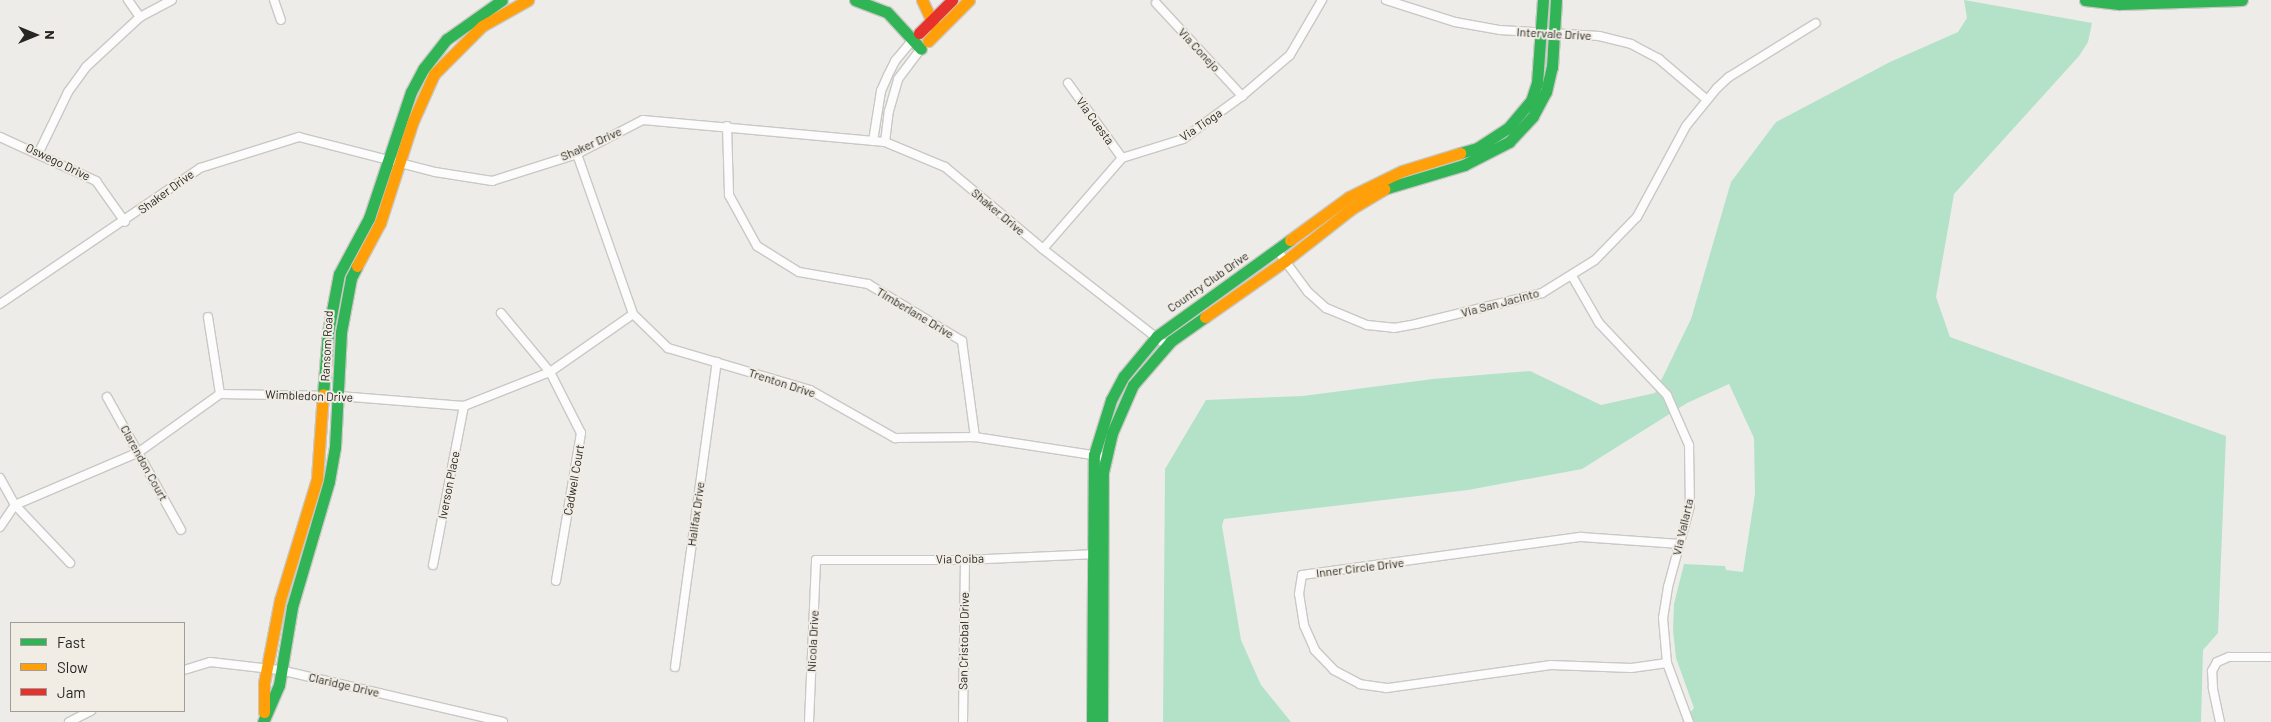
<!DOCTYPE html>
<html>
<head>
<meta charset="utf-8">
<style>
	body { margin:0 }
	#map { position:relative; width:2271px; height:722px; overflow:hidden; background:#eeece8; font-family:Barlow,sans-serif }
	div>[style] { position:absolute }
	.green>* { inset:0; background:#b3e2c8 }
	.roads { filter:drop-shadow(1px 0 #c9c8c4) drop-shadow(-1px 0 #c9c8c4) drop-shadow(0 1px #c9c8c4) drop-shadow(0 -1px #c9c8c4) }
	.street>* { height:8px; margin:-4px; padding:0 4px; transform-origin:4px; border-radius:4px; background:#fcfcfc }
	.fast>* { height:11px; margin:-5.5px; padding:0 5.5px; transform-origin:5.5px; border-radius:5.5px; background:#30b455 }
	.slow>* { height:11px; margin:-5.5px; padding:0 5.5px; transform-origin:5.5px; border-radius:5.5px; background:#ff9f0a }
	.jam>* { height:11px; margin:-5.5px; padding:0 5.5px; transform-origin:5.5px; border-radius:5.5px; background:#e5322d }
	span { translate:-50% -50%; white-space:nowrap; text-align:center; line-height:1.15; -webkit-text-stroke:4px #f1ede5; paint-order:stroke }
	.street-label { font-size:12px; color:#272623 }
	.legend { position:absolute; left:10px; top:622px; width:175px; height:90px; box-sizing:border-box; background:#f1ede5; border:1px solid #a09d97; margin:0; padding:6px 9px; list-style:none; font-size:15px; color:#272623 }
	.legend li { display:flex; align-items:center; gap:10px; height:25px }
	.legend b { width:25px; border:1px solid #a09d97 }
	.north { position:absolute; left:10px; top:10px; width:50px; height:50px; -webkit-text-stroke:4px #f1ede5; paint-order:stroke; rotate:90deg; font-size:14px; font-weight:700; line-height:20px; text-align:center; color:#272623 }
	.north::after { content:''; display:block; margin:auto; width:18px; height:22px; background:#272623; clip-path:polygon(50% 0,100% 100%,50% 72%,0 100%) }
</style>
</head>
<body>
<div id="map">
	<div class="green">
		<i style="clip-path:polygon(1964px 0,2092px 23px,2088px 42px,2079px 56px,1954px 194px,1936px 297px,1950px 337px,2226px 436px,2218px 633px,2203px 650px,2201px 722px,1682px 722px,1694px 708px,1676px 658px,1673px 630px,1674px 604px,1684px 564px,1725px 566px,1726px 570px,1743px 572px,1755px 494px,1754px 438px,1729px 384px,1687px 403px,1582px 469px,1468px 490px,1224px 519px,1222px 526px,1241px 640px,1261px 685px,1291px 722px,1163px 722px,1165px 469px,1206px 400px,1303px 396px,1433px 379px,1530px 371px,1601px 405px,1655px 393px,1691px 319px,1731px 182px,1776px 122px,1890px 62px,1958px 32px,1967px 18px)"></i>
	</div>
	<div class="roads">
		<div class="street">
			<i style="left:128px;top:0;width:21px;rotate:55deg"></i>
			<i style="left:274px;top:0;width:21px;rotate:71deg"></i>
			<i style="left:1386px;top:0;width:72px;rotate:17.7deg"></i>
			<i style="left:1455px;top:22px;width:46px;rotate:10.1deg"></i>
			<i style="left:1500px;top:30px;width:99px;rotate:3.5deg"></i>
			<i style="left:1599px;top:36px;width:33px;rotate:14deg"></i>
			<i style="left:1631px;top:44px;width:32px;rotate:28deg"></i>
			<i style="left:1659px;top:59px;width:62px;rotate:40.4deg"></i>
			<i style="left:1156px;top:3px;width:127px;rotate:47.2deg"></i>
			<i style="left:1068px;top:83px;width:92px;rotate:54.2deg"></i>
			<i style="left:727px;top:126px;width:69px;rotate:88.3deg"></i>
			<i style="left:729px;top:195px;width:58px;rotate:61.2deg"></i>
			<i style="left:757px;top:246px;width:49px;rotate:31.8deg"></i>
			<i style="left:799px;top:272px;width:70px;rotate:9.9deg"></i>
			<i style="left:868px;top:284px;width:110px;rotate:31.2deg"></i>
			<i style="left:962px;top:341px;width:97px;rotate:82.3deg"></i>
			<i style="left:0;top:137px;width:106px;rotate:24.6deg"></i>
			<i style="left:96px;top:181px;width:50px;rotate:54.7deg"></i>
			<i style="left:873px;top:141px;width:51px;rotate:-80.9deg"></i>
			<i style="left:881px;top:91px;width:17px;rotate:-66deg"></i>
			<i style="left:888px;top:75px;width:16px;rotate:-63deg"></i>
			<i style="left:895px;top:61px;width:30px;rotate:-50deg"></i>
			<i style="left:885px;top:142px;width:31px;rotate:-83deg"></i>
			<i style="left:889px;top:111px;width:33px;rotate:-74deg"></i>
			<i style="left:898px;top:79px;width:41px;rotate:-52.9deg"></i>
			<i style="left:39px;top:152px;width:67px;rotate:-64.2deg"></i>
			<i style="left:68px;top:92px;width:31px;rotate:-54deg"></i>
			<i style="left:86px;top:67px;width:74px;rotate:-42.8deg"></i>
			<i style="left:140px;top:17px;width:36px;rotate:-28deg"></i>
			<i style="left:577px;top:154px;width:170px;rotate:70.7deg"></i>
			<i style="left:633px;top:314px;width:49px;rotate:44.2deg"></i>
			<i style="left:668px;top:348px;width:148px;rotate:16.5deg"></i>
			<i style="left:810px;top:390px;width:98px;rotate:29.5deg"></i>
			<i style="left:895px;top:438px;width:80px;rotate:-0.7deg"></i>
			<i style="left:975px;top:437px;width:132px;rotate:8.7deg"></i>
			<i style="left:1043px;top:249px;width:121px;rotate:-49deg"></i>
			<i style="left:1122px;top:158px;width:64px;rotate:-17.3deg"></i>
			<i style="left:1183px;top:139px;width:73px;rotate:-36.1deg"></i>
			<i style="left:1242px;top:96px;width:63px;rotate:-40.5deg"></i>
			<i style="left:1290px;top:55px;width:64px;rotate:-59.8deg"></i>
			<i style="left:1277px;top:250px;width:52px;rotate:53.6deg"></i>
			<i style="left:1308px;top:292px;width:24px;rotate:42deg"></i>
			<i style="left:1326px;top:308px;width:44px;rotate:22.5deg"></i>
			<i style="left:1367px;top:325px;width:27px;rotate:6deg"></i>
			<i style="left:1394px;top:328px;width:22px;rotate:-10deg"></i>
			<i style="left:1416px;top:324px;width:130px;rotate:-13.8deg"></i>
			<i style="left:1542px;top:293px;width:62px;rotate:-31.9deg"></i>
			<i style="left:1595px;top:260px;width:60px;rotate:-45.7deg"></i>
			<i style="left:1637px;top:217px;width:103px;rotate:-61.7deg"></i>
			<i style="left:1686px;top:126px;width:49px;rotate:-50.8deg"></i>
			<i style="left:1717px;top:88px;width:16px;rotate:-43deg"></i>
			<i style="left:1729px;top:77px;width:102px;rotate:-31.8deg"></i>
			<i style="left:1572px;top:276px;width:54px;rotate:60.1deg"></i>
			<i style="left:1599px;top:323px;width:99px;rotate:46.6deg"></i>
			<i style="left:1667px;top:395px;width:55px;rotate:66.3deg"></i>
			<i style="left:1689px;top:445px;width:61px;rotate:89.1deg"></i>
			<i style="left:1690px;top:506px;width:84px;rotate:105.2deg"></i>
			<i style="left:1668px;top:587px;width:31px;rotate:99deg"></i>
			<i style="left:1663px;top:618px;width:45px;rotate:84.9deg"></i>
			<i style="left:1667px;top:663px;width:63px;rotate:69.6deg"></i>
			<i style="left:0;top:304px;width:242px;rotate:-34.2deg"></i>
			<i style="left:200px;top:168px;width:104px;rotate:-17.4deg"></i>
			<i style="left:299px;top:137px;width:140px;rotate:14.4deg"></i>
			<i style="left:435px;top:172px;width:58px;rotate:9deg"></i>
			<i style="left:492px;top:181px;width:89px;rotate:-17.6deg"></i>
			<i style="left:577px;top:154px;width:74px;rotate:-27.3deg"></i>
			<i style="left:643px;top:120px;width:243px;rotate:5.2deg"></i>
			<i style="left:885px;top:142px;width:65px;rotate:22.6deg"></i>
			<i style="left:945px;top:167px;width:128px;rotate:39.9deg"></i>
			<i style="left:1043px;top:249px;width:157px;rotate:38deg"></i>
			<i style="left:501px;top:313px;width:77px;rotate:50.3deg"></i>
			<i style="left:550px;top:372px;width:68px;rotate:63.1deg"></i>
			<i style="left:581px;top:433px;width:150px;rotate:99.6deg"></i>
			<i style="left:208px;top:317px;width:78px;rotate:81.1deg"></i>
			<i style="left:107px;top:397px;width:152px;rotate:60.9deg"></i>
			<i style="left:0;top:478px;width:31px;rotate:61deg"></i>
			<i style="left:15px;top:505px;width:80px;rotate:46.5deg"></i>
			<i style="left:0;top:527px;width:27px;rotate:-56deg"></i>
			<i style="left:15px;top:505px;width:135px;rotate:-23.1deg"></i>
			<i style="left:139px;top:452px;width:100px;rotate:-35.6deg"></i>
			<i style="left:220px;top:394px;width:119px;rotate:1deg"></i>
			<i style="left:339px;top:396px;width:125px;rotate:4.6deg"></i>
			<i style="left:464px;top:406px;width:92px;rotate:-21.6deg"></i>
			<i style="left:550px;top:372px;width:101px;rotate:-34.9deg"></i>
			<i style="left:433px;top:565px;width:162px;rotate:-79deg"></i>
			<i style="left:1667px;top:663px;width:36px;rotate:172deg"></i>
			<i style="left:1631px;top:668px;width:80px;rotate:-177.9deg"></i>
			<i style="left:1551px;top:665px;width:166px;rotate:172deg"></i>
			<i style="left:1387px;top:688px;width:27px;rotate:-172deg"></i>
			<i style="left:1360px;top:684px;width:30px;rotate:-152deg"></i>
			<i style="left:1334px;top:670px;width:28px;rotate:-134deg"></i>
			<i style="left:1315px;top:650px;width:27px;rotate:-114deg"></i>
			<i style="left:1304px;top:625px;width:31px;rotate:-99deg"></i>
			<i style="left:1299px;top:594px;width:19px;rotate:-81deg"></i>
			<i style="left:1302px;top:575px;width:282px;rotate:-7.8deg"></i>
			<i style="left:1581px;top:537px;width:99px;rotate:4deg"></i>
			<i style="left:675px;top:667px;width:308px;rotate:-82.2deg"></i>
			<i style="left:184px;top:670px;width:27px;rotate:-17deg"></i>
			<i style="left:210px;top:662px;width:70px;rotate:6.5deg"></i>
			<i style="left:280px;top:670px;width:229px;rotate:13.1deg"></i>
			<i style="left:69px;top:722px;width:25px;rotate:-27deg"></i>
			<i style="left:809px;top:722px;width:162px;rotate:-87.5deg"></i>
			<i style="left:816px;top:560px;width:149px"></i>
			<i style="left:965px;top:560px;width:132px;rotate:-2.6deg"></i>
			<i style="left:963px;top:722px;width:162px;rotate:-89.3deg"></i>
			<i style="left:2220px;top:722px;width:35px;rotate:-102deg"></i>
			<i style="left:2213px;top:688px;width:17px;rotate:-93deg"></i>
			<i style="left:2212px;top:671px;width:10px;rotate:-61deg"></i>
			<i style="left:2217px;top:662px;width:13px;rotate:-23deg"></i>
			<i style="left:2229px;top:657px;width:42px"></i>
		</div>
		<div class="fast">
			<i style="left:855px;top:0;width:34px;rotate:21deg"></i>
			<i style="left:887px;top:12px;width:50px;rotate:47.4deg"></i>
			<i style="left:2085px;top:0;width:34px;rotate:7deg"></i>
			<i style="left:2119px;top:4px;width:123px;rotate:-1.9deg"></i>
			<i style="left:1460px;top:153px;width:18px;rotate:-16deg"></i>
			<i style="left:1477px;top:148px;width:37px;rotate:-33deg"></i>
			<i style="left:1508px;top:128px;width:35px;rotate:-50deg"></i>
			<i style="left:1531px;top:101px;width:19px;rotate:-72deg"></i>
			<i style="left:1537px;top:83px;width:83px;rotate:-85.9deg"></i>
			<i style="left:1384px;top:189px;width:84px;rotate:-16.7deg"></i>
			<i style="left:1464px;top:165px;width:51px;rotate:-27.1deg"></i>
			<i style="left:1509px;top:142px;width:35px;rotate:-47deg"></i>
			<i style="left:1533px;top:116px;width:27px;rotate:-62deg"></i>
			<i style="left:1546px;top:92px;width:26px;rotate:-77deg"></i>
			<i style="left:1552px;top:67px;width:67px;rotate:-86.6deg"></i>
			<i style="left:323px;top:394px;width:62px;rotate:-85.4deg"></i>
			<i style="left:328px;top:332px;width:59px;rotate:-79.3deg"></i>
			<i style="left:339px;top:274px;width:64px;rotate:-61.8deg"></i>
			<i style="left:369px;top:218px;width:133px;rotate:-71.6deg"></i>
			<i style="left:411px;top:92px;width:27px;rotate:-62deg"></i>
			<i style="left:424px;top:68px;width:37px;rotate:-52deg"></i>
			<i style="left:447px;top:39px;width:67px;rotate:-35.3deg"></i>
			<i style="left:263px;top:722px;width:40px;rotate:-66.6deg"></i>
			<i style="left:279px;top:685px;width:79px;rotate:-80.5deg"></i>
			<i style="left:292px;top:607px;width:131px;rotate:-73.6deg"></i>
			<i style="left:329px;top:481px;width:35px;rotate:-80deg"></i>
			<i style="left:335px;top:447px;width:115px;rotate:-87deg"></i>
			<i style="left:341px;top:332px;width:55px;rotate:-79.5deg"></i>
			<i style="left:351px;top:278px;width:13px;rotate:-63deg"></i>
			<i style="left:1092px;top:722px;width:267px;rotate:-89.6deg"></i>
			<i style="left:1094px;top:455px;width:58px;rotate:-72.8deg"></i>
			<i style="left:1111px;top:400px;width:27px;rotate:-62deg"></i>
			<i style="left:1124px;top:376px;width:52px;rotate:-50.5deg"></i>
			<i style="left:1157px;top:336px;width:164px;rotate:-35.8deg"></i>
			<i style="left:1102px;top:722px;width:250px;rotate:-89.8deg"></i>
			<i style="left:1103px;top:472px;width:40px;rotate:-77deg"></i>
			<i style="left:1112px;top:433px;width:52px;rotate:-66.4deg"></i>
			<i style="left:1133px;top:385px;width:58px;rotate:-49.2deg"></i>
			<i style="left:1171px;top:341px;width:42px;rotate:-35.2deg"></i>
		</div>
		<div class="slow">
			<i style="left:922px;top:0;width:29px;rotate:65deg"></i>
			<i style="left:928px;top:41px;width:58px;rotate:-45deg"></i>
			<i style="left:1290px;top:240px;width:73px;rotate:-36.1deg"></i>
			<i style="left:1349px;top:197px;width:59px;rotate:-26.1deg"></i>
			<i style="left:1402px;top:171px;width:61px;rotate:-17.2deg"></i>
			<i style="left:357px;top:266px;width:49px;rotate:-61.9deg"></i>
			<i style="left:380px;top:223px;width:107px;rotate:-72.1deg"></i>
			<i style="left:413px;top:121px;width:51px;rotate:-65.9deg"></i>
			<i style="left:434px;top:74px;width:68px;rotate:-45deg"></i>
			<i style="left:482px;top:26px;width:53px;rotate:-29.5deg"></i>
			<i style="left:1205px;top:317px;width:98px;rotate:-35deg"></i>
			<i style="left:1285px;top:261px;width:84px;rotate:-38.2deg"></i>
			<i style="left:1351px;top:209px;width:39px;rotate:-31deg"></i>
			<i style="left:264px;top:712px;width:29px;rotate:-90deg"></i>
			<i style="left:264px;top:683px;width:85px;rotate:-79.1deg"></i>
			<i style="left:280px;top:600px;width:127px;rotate:-73deg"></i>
			<i style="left:317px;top:479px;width:85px;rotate:-86deg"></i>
		</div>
		<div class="jam">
			<i style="left:919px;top:33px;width:47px;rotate:-45deg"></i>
		</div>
	</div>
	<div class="street-label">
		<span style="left:1554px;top:34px;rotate:3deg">Intervale Drive</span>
		<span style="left:1199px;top:50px;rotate:47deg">Via Conejo</span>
		<span style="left:1095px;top:121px;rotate:54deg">Via Cuesta</span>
		<span style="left:1201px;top:125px;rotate:-34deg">Via Tioga</span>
		<span style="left:591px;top:144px;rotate:-24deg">Shaker Drive</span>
		<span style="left:58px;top:162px;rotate:26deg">Oswego Drive</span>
		<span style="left:166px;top:192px;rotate:-36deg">Shaker Drive</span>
		<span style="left:998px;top:212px;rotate:40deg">Shaker Drive</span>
		<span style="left:1208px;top:282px;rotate:-35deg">Country Club Drive</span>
		<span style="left:1500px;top:303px;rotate:-15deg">Via San Jacinto</span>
		<span style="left:915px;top:313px;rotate:31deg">Timberlane Drive</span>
		<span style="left:327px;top:346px;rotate:-87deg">Ransom Road</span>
		<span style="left:782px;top:383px;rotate:18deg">Trenton Drive</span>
		<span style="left:309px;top:396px;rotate:2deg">Wimbledon Drive</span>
		<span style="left:144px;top:463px;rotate:61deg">Clarendon Court</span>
		<span style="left:574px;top:480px;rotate:-80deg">Cadwell Court</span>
		<span style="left:449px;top:485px;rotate:-79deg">Iverson Place</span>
		<span style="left:696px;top:514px;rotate:-82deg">Halifax Drive</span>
		<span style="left:1683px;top:527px;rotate:-77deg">Via Vallarta</span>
		<span style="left:960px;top:559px;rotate:-1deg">Via Coiba</span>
		<span style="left:1360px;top:568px;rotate:-7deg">Inner Circle Drive</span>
		<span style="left:813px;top:641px;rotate:-87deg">Nicola Drive</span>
		<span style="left:964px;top:641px;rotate:-89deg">San Cristobal Drive</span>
		<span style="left:344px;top:685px;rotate:13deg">Claridge Drive</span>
	</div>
	<ul class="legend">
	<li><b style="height:6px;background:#30b455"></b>Fast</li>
	<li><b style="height:6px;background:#ff9f0a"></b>Slow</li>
	<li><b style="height:6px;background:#e5322d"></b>Jam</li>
	</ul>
	<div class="north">N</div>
</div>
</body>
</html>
